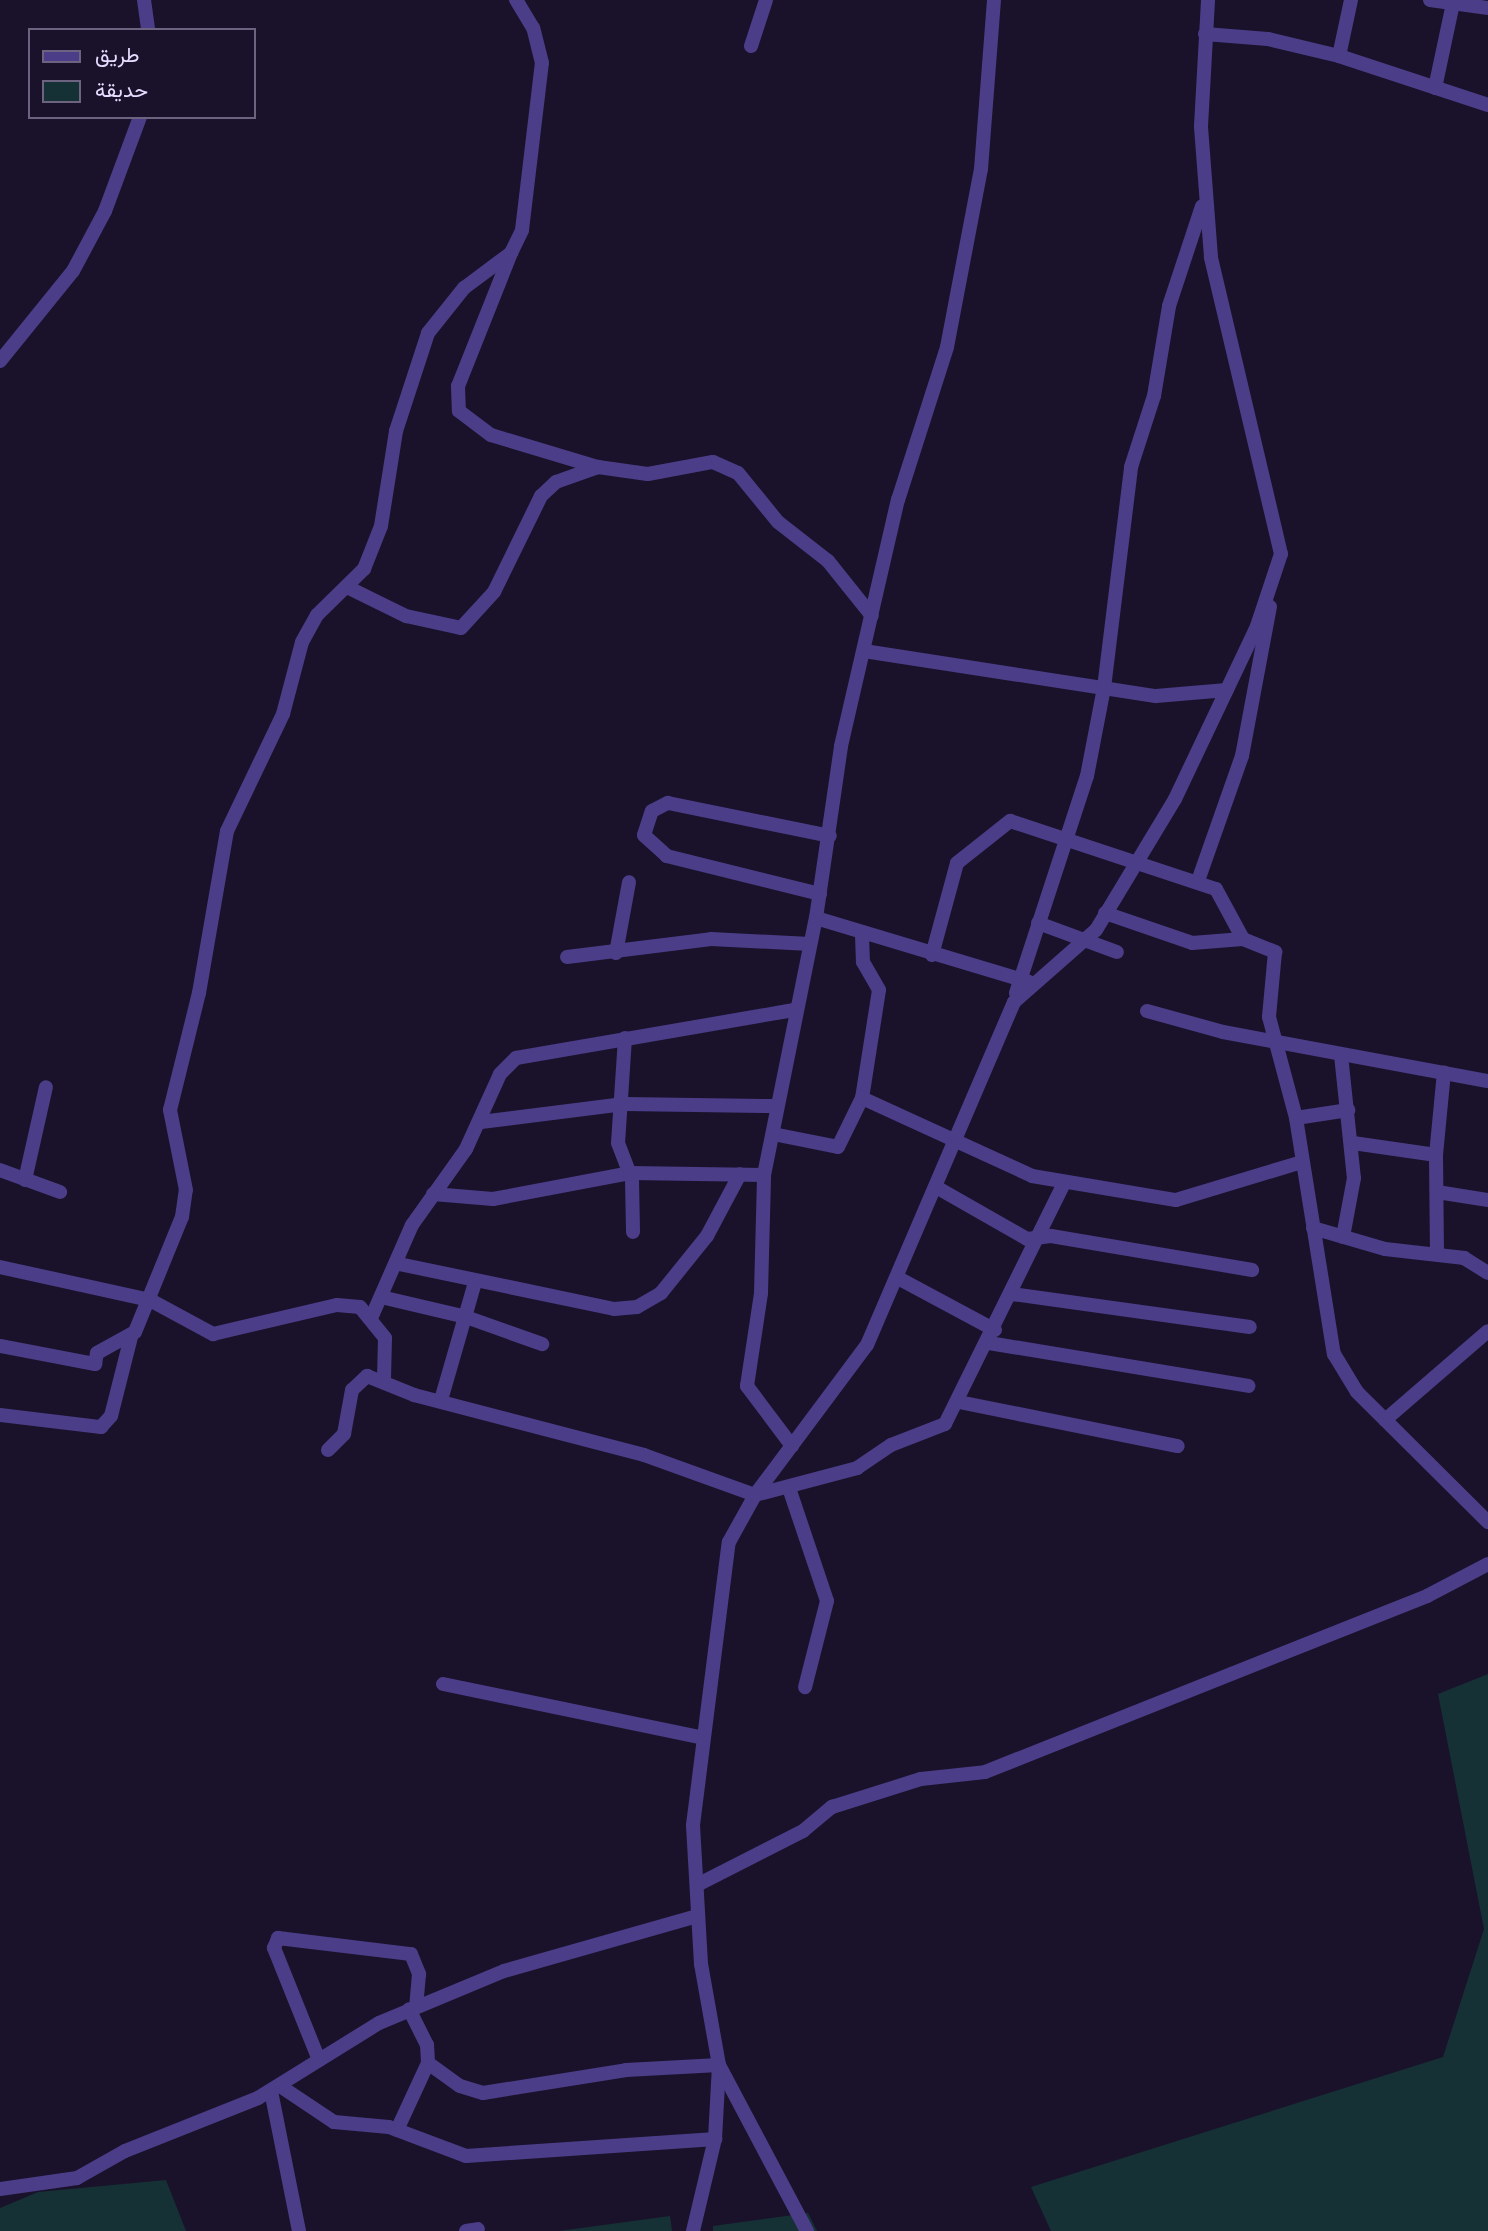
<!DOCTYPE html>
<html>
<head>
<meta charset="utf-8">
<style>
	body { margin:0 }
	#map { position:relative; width:1488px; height:2231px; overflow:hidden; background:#1a122b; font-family:"DM Sans",Vazirmatn,sans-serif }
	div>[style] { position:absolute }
	.green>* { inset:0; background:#153135 }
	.minor>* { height:14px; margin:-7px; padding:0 7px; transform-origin:7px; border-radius:7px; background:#4c3d89 }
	span { translate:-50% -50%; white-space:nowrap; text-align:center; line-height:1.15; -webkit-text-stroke:5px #1a122b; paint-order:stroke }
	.legend { position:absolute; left:28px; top:28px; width:228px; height:91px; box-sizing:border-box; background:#1a122b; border:2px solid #6c6380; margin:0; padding:9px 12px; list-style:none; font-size:21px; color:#e6dcff }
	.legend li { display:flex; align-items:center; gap:14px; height:35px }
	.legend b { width:35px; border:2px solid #6c6380 }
</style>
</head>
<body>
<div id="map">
	<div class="green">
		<i style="clip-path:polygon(1488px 1674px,1488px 2231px,1051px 2231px,1031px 2187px,1443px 2057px,1484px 1929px,1438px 1694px)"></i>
		<i style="clip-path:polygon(166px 2180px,186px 2231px,0 2231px,0 2208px,38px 2192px)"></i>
		<i style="clip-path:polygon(808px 2213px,817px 2231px,713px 2231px,713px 2226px)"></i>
		<i style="clip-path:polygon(670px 2216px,672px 2231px,559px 2231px)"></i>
	</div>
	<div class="minor">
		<i style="left:144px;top:0;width:30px;rotate:82deg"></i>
		<i style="left:1430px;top:0;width:59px;rotate:7.9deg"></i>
		<i style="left:1205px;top:34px;width:63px;rotate:4.5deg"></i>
		<i style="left:1268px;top:39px;width:73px;rotate:13.5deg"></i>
		<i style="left:1339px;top:56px;width:157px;rotate:18.2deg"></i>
		<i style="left:751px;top:46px;width:48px;rotate:-71.9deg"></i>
		<i style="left:1339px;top:56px;width:57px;rotate:-77.9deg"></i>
		<i style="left:1435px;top:88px;width:87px;rotate:-78deg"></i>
		<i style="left:511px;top:253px;width:143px;rotate:111.7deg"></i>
		<i style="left:458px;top:386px;width:25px;rotate:88deg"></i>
		<i style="left:459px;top:411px;width:40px;rotate:37deg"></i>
		<i style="left:491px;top:435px;width:112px;rotate:16.7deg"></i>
		<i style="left:0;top:361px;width:116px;rotate:-51deg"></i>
		<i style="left:73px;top:271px;width:68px;rotate:-61.9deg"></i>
		<i style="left:105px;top:211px;width:100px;rotate:-69.6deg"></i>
		<i style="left:349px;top:588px;width:64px;rotate:26.2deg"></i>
		<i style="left:406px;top:616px;width:56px;rotate:12.3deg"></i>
		<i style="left:461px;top:628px;width:49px;rotate:-47.5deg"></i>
		<i style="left:494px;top:592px;width:107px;rotate:-63.9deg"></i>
		<i style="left:541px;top:496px;width:21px;rotate:-43deg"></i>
		<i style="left:556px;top:482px;width:45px;rotate:-19.7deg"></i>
		<i style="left:598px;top:467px;width:50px;rotate:8deg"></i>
		<i style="left:648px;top:474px;width:66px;rotate:-10.5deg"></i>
		<i style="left:713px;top:462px;width:27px;rotate:24deg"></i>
		<i style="left:738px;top:473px;width:63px;rotate:50.8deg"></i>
		<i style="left:778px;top:522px;width:63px;rotate:38deg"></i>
		<i style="left:828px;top:561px;width:70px;rotate:51.3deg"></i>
		<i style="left:864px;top:651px;width:295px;rotate:8.8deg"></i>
		<i style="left:1156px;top:696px;width:71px;rotate:-4.8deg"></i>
		<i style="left:1199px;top:878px;width:129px;rotate:-70.6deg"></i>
		<i style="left:1242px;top:756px;width:152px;rotate:-79.4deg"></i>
		<i style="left:820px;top:894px;width:158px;rotate:-166.1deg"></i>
		<i style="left:667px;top:856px;width:31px;rotate:-138deg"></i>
		<i style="left:644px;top:835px;width:25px;rotate:-72deg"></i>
		<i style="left:652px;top:811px;width:18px;rotate:-27deg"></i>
		<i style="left:668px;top:803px;width:165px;rotate:11.5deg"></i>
		<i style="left:1105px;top:913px;width:92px;rotate:19deg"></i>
		<i style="left:1192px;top:943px;width:51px;rotate:-4.5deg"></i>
		<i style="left:816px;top:918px;width:222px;rotate:16.7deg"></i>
		<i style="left:1038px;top:923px;width:84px;rotate:20.2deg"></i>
		<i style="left:862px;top:935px;width:27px;rotate:88deg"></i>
		<i style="left:863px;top:962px;width:32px;rotate:60deg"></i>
		<i style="left:879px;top:990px;width:109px;rotate:98.9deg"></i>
		<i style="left:616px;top:953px;width:72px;rotate:-79.6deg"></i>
		<i style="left:932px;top:955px;width:95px;rotate:-74.8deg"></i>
		<i style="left:957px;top:863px;width:68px;rotate:-38.4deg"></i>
		<i style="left:1010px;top:821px;width:217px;rotate:18.3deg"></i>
		<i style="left:1216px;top:889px;width:57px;rotate:61.6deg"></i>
		<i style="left:1243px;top:939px;width:35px;rotate:22deg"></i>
		<i style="left:1275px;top:952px;width:65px;rotate:95.3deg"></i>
		<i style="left:1269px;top:1017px;width:105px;rotate:75deg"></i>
		<i style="left:1296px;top:1118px;width:239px;rotate:80.9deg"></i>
		<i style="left:1334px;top:1354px;width:44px;rotate:58.8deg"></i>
		<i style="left:1357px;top:1392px;width:185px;rotate:44.8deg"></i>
		<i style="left:567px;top:957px;width:145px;rotate:-7.1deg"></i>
		<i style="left:711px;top:939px;width:99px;rotate:2.9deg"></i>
		<i style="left:1016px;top:993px;width:228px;rotate:-71.9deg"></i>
		<i style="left:1087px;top:776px;width:90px;rotate:-79.1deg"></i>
		<i style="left:1104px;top:688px;width:223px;rotate:-83deg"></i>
		<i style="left:1131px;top:467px;width:75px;rotate:-72.1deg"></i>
		<i style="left:1154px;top:396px;width:91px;rotate:-80.5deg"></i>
		<i style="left:1169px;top:306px;width:105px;rotate:-71.7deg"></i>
		<i style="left:1147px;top:1011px;width:79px;rotate:15.4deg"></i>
		<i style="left:1223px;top:1032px;width:269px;rotate:10.5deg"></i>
		<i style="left:625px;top:1038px;width:105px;rotate:93.8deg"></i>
		<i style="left:618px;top:1143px;width:39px;rotate:69deg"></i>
		<i style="left:632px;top:1179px;width:53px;rotate:88.9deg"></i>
		<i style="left:1341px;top:1055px;width:124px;rotate:84deg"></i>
		<i style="left:1354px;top:1178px;width:60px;rotate:100.6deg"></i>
		<i style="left:1296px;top:1118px;width:53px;rotate:-8.7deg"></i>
		<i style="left:481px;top:1122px;width:144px;rotate:-7.2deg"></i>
		<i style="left:624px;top:1104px;width:152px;rotate:0.8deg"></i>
		<i style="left:773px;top:1134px;width:66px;rotate:11.3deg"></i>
		<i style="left:838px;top:1147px;width:55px;rotate:-63.9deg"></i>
		<i style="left:862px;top:1098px;width:187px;rotate:24.6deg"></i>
		<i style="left:1032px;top:1176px;width:146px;rotate:9.5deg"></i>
		<i style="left:1176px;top:1200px;width:132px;rotate:-16.8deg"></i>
		<i style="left:1353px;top:1143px;width:84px;rotate:8.2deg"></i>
		<i style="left:0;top:1170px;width:64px;rotate:20.1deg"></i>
		<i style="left:25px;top:1180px;width:95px;rotate:-77.3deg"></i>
		<i style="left:936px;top:1187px;width:105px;rotate:29.7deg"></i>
		<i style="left:1027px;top:1239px;width:24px;rotate:-7deg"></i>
		<i style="left:1051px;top:1236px;width:204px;rotate:9.6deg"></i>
		<i style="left:1437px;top:1192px;width:52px;rotate:8.9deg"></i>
		<i style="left:433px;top:1194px;width:60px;rotate:4.8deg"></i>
		<i style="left:493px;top:1199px;width:139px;rotate:-10.7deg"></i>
		<i style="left:630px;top:1173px;width:134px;rotate:0.9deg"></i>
		<i style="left:1313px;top:1228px;width:75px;rotate:16.3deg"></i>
		<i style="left:1385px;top:1249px;width:80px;rotate:6.5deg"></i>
		<i style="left:1464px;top:1258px;width:28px;rotate:32deg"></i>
		<i style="left:1437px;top:1253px;width:98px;rotate:-90.6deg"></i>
		<i style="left:1436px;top:1155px;width:83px;rotate:-84.5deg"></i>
		<i style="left:399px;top:1264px;width:220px;rotate:11.8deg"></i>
		<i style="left:614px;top:1309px;width:23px;rotate:-5deg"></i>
		<i style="left:637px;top:1307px;width:28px;rotate:-30deg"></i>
		<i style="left:661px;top:1293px;width:73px;rotate:-51.1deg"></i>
		<i style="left:707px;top:1236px;width:70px;rotate:-62deg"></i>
		<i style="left:0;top:1267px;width:154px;rotate:12.4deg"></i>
		<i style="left:150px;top:1300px;width:72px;rotate:28.4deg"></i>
		<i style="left:213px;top:1334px;width:127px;rotate:-13.2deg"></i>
		<i style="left:337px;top:1305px;width:23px;rotate:5deg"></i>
		<i style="left:360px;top:1307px;width:40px;rotate:51deg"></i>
		<i style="left:385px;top:1338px;width:42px;rotate:91.4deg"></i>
		<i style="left:898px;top:1278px;width:110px;rotate:28.2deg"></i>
		<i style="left:1012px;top:1294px;width:240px;rotate:7.9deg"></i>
		<i style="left:381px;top:1297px;width:87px;rotate:13.2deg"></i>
		<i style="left:466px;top:1317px;width:81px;rotate:19.6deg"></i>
		<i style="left:372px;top:1316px;width:99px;rotate:-66.3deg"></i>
		<i style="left:412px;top:1225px;width:93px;rotate:-54.6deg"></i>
		<i style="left:466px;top:1149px;width:82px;rotate:-65.6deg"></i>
		<i style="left:500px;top:1074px;width:23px;rotate:-45deg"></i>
		<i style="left:516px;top:1058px;width:282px;rotate:-9.8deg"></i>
		<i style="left:989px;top:1343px;width:263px;rotate:9.4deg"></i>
		<i style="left:0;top:1346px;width:97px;rotate:10.7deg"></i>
		<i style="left:95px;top:1364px;width:11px;rotate:-80deg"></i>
		<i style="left:97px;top:1353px;width:43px;rotate:-28.9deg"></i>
		<i style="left:135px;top:1332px;width:124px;rotate:-67.8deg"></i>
		<i style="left:182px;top:1217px;width:27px;rotate:-82deg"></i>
		<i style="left:186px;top:1190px;width:82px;rotate:-101.3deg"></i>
		<i style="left:170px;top:1110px;width:121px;rotate:-76.1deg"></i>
		<i style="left:199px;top:993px;width:164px;rotate:-80.2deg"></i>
		<i style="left:227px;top:831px;width:130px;rotate:-64.4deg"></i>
		<i style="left:283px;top:714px;width:74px;rotate:-75.2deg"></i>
		<i style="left:302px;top:642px;width:31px;rotate:-61deg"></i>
		<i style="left:317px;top:615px;width:66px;rotate:-44.4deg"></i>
		<i style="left:364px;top:569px;width:46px;rotate:-68.4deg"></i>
		<i style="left:381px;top:526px;width:96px;rotate:-81deg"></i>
		<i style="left:396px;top:431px;width:103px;rotate:-71.9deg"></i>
		<i style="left:428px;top:333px;width:58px;rotate:-51.3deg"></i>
		<i style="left:464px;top:288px;width:59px;rotate:-36.7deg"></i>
		<i style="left:511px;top:253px;width:25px;rotate:-64deg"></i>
		<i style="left:522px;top:230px;width:168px;rotate:-83.2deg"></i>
		<i style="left:542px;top:63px;width:36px;rotate:-104deg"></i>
		<i style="left:533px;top:28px;width:33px;rotate:-121deg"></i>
		<i style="left:441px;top:1400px;width:123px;rotate:-73.9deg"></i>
		<i style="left:959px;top:1402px;width:223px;rotate:11.4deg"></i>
		<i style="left:0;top:1415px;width:102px;rotate:6.8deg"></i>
		<i style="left:101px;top:1427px;width:15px;rotate:-48deg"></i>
		<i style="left:111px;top:1416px;width:81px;rotate:-75.8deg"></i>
		<i style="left:1385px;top:1420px;width:136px;rotate:-40.8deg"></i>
		<i style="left:792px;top:1446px;width:75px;rotate:-126.9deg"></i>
		<i style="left:747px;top:1386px;width:94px;rotate:-81.4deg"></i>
		<i style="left:761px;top:1293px;width:118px;rotate:-88.5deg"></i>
		<i style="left:764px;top:1175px;width:262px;rotate:-78.6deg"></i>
		<i style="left:816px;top:918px;width:174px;rotate:-81.7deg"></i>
		<i style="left:841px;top:746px;width:253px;rotate:-77deg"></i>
		<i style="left:898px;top:500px;width:161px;rotate:-72.2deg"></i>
		<i style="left:947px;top:347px;width:181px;rotate:-79.2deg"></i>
		<i style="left:981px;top:169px;width:169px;rotate:-85.6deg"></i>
		<i style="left:328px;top:1450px;width:23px;rotate:-45deg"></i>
		<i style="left:344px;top:1434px;width:45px;rotate:-79.7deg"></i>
		<i style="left:352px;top:1390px;width:21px;rotate:-43deg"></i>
		<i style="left:367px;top:1376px;width:51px;rotate:22deg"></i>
		<i style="left:414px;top:1395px;width:238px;rotate:14.6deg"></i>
		<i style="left:644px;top:1455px;width:118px;rotate:19.8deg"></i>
		<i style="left:755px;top:1495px;width:106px;rotate:-14.8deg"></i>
		<i style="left:857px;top:1468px;width:41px;rotate:-34.1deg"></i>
		<i style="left:891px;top:1445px;width:58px;rotate:-21.3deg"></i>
		<i style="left:945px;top:1424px;width:269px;rotate:-63.7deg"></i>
		<i style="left:789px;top:1488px;width:119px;rotate:71.4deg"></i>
		<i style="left:827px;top:1601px;width:89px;rotate:104.3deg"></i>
		<i style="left:443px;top:1684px;width:266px;rotate:11.7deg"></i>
		<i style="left:697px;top:1885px;width:119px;rotate:-27deg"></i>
		<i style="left:803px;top:1831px;width:38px;rotate:-40deg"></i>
		<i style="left:832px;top:1807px;width:93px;rotate:-17.5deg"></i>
		<i style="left:921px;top:1779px;width:64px;rotate:-6.2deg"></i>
		<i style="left:985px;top:1772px;width:476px;rotate:-21.7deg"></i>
		<i style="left:1427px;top:1596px;width:69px;rotate:-27.7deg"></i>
		<i style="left:319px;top:2060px;width:121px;rotate:-111.9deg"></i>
		<i style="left:274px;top:1948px;width:11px;rotate:-68deg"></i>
		<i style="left:278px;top:1938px;width:134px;rotate:6.9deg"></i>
		<i style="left:411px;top:1954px;width:22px;rotate:68deg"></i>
		<i style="left:419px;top:1974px;width:32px;rotate:95deg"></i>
		<i style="left:428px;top:2063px;width:39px;rotate:36deg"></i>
		<i style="left:460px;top:2086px;width:24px;rotate:17deg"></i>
		<i style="left:483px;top:2093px;width:145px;rotate:-9.1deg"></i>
		<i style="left:626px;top:2070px;width:93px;rotate:-3.1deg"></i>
		<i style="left:719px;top:2065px;width:188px;rotate:62.1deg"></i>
		<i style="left:280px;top:2086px;width:65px;rotate:33.7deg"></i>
		<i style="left:334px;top:2122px;width:55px;rotate:5.2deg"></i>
		<i style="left:389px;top:2127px;width:82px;rotate:20.6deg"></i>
		<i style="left:466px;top:2156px;width:250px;rotate:-3.9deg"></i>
		<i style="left:271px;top:2091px;width:143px;rotate:78.7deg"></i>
		<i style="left:397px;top:2130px;width:74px;rotate:-65.2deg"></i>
		<i style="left:428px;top:2063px;width:18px;rotate:-93deg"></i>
		<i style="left:427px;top:2045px;width:40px;rotate:-116.6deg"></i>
		<i style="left:0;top:2189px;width:78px;rotate:-8.1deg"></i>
		<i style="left:77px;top:2178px;width:55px;rotate:-29.4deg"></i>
		<i style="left:125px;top:2151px;width:143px;rotate:-21.7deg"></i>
		<i style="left:258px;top:2098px;width:142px;rotate:-31.8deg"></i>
		<i style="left:379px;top:2023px;width:135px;rotate:-22.6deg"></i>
		<i style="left:504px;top:1971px;width:201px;rotate:-15.9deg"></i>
		<i style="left:466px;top:2231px;width:12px;rotate:-9deg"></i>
		<i style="left:693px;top:2231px;width:95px;rotate:-76.6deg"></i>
		<i style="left:715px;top:2139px;width:74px;rotate:-86.9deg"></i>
		<i style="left:719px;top:2065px;width:103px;rotate:-100.1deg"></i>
		<i style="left:701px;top:1964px;width:139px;rotate:-93.3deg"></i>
		<i style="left:693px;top:1825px;width:285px;rotate:-82.8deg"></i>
		<i style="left:729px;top:1542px;width:54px;rotate:-61deg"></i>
		<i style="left:755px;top:1495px;width:187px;rotate:-53.3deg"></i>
		<i style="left:867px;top:1345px;width:373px;rotate:-66.8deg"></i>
		<i style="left:1014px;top:1002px;width:109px;rotate:-41.3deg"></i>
		<i style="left:1096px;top:930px;width:153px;rotate:-58.9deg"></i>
		<i style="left:1175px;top:799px;width:191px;rotate:-64.6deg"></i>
		<i style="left:1257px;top:626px;width:76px;rotate:-71.6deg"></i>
		<i style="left:1281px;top:554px;width:305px;rotate:-103.3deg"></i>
		<i style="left:1211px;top:257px;width:131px;rotate:-94.4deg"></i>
		<i style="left:1201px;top:126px;width:126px;rotate:-86.8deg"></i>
	</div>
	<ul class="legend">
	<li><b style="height:9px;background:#4c3d89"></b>طريق</li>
	<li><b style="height:19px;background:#153135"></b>حديقة</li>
	</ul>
</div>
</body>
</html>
